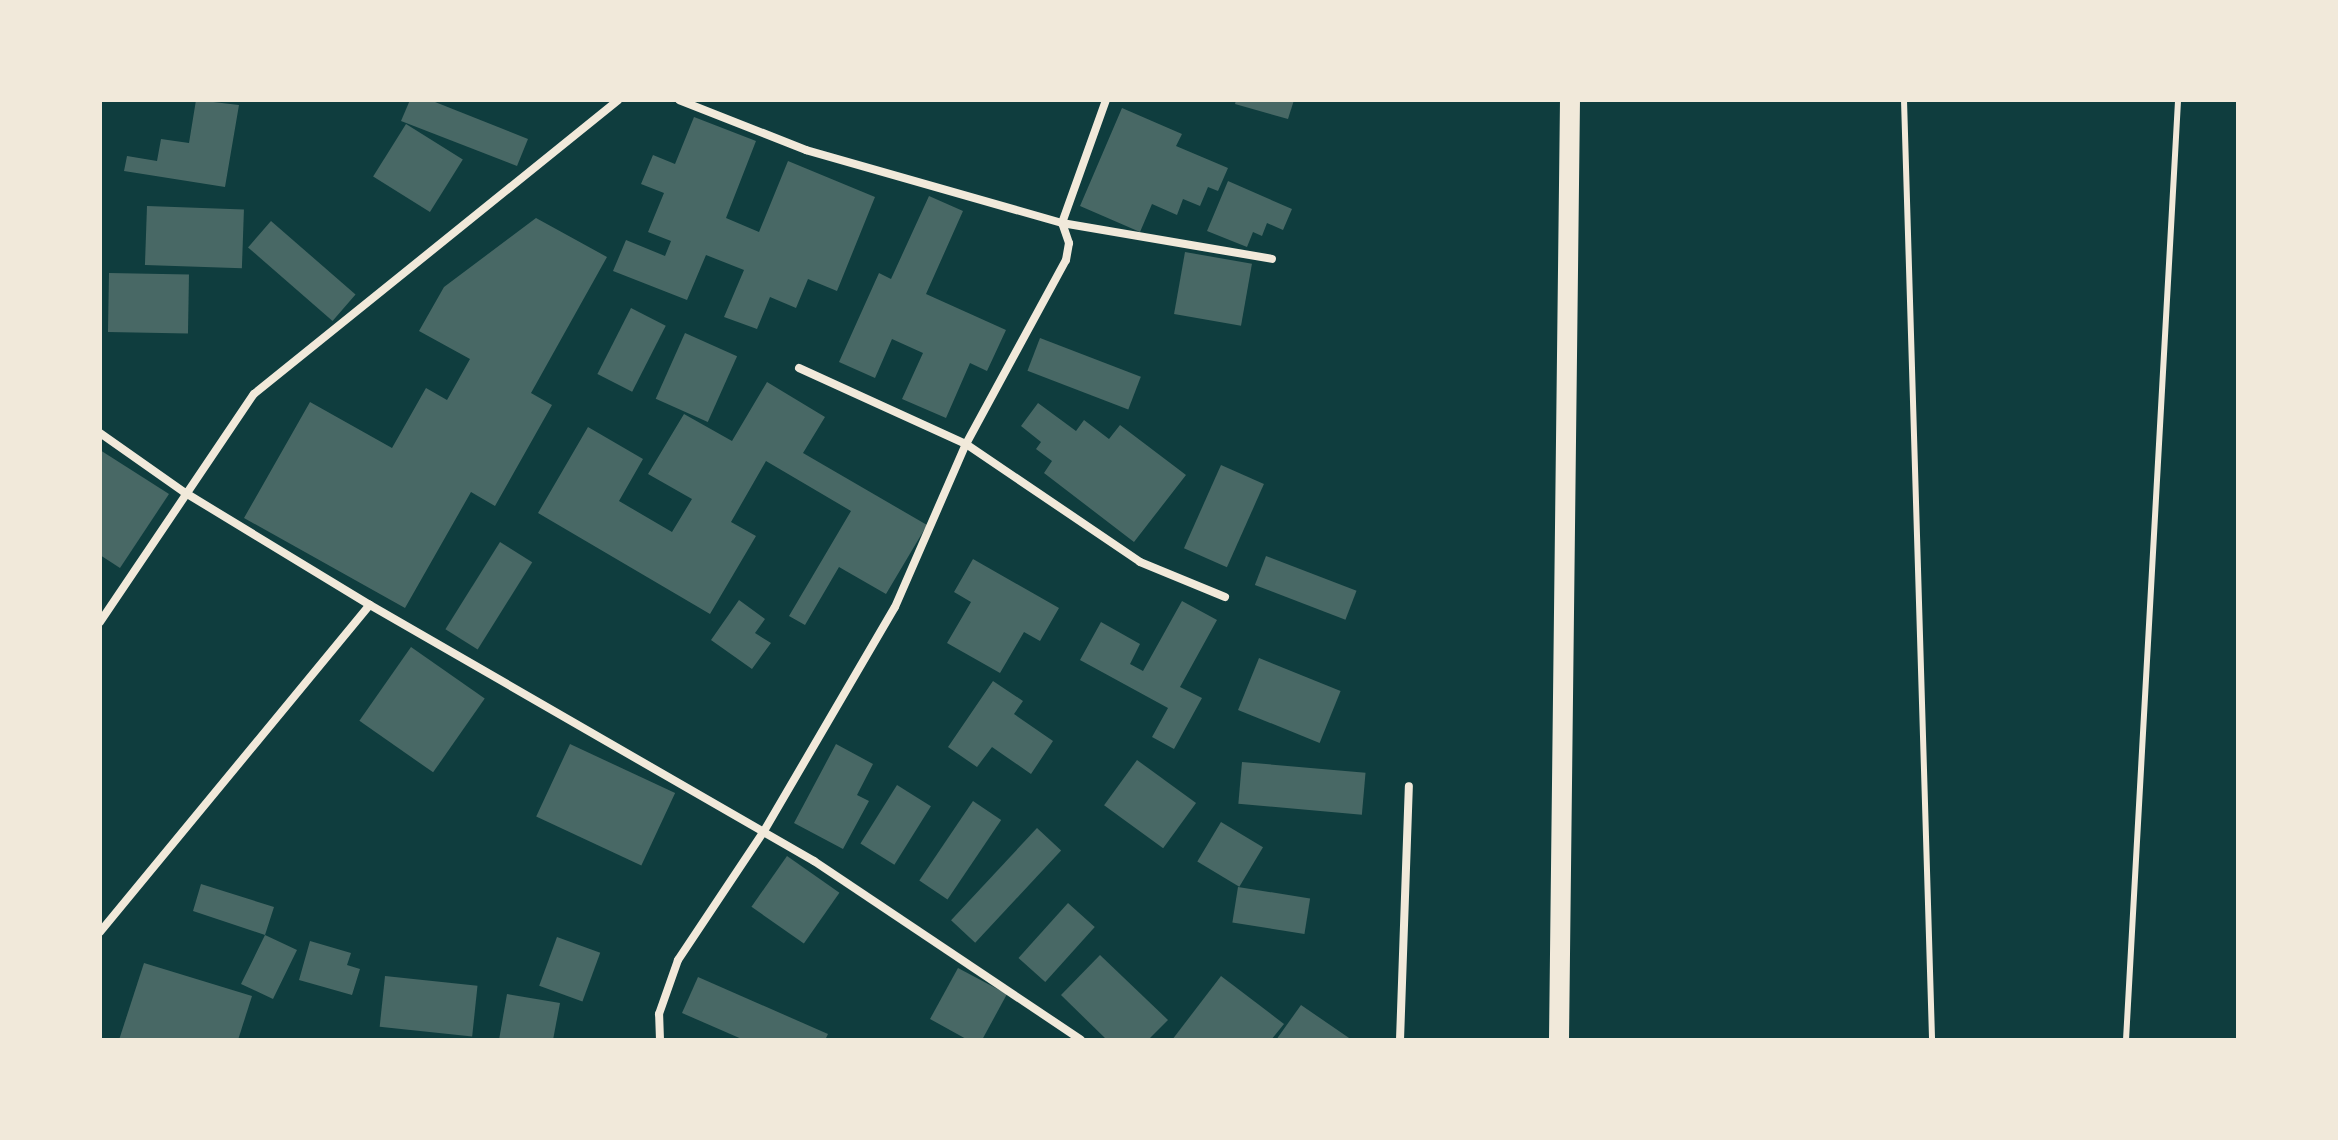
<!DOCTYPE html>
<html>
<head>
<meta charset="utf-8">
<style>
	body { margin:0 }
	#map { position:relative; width:2338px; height:1140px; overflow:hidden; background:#0f3d3e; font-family:Raleway,sans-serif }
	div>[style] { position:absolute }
	.building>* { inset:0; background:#486865; transform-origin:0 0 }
	.service>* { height:6px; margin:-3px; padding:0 3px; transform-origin:3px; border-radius:3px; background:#f1e9da }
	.minor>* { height:8px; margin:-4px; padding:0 4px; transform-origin:4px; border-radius:4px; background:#f1e9da }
	.primary>* { height:20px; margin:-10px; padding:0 10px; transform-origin:10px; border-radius:10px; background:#f1e9da }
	span { translate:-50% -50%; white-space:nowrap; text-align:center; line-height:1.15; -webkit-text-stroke:8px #f1e9da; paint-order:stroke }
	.frame { position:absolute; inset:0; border:102px solid #f1e9da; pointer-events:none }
</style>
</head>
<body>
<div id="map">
	<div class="building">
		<i style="clip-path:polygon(196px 100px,239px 105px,225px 187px,124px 171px,127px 156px,157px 161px,161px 139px,189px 143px)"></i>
		<i style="clip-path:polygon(410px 100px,430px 100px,528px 139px,517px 166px,401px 121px)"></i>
		<i style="clip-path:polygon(1236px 100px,1294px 100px,1288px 119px,1235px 104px)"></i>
		<i style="clip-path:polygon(1122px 108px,1182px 134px,1176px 146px,1228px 168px,1218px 191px,1208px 187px,1200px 206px,1183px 199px,1177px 215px,1152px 204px,1140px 232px,1080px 206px)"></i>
		<i style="clip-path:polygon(694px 117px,756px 141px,726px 218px,759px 232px,788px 161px,875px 197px,837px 291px,808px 279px,796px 308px,770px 297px,757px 329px,724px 317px,744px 270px,706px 255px,687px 300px,613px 271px,626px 240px,665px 256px,671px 241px,648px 232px,664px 193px,641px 184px,653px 155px,675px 164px)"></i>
		<i style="left:406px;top:124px;width:67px;height:62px;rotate:32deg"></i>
		<i style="clip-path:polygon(1228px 181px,1292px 209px,1283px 230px,1267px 223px,1262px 236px,1253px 232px,1247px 247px,1207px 231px)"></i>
		<i style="clip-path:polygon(929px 196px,963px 211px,926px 294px,1006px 330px,987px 371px,970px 363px,946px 418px,902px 399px,923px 353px,892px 339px,875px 378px,839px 362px,879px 273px,891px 279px)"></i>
		<i style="left:147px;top:206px;width:97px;height:59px;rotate:2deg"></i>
		<i style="clip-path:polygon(536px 218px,607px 257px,531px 393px,552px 405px,495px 506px,471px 492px,405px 608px,244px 518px,310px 402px,392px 448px,426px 388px,447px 400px,470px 359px,419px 331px,444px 287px)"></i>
		<i style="left:271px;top:221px;width:112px;height:35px;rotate:41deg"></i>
		<i style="left:1185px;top:252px;width:68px;height:63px;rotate:10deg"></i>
		<i style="left:109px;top:273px;width:80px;height:59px;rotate:1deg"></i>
		<i style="left:631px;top:308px;width:39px;height:74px;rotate:27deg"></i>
		<i style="left:685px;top:333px;width:57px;height:72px;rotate:24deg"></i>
		<i style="left:1040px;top:338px;width:108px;height:35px;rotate:21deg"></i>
		<i style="clip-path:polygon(767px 382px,825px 417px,803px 453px,927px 525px,886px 594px,839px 567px,805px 625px,789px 616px,851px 511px,766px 461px,731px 522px,756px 536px,710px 614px,538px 513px,588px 427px,643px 459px,619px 501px,672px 532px,692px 499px,648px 474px,684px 414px,732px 441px)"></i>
		<i style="clip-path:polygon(1038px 403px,1076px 431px,1084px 420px,1109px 439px,1120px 425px,1186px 475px,1134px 542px,1044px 473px,1052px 461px,1036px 449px,1041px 442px,1021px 426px)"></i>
		<i style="clip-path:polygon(100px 450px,169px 494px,120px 568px,100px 555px)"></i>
		<i style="left:1221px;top:465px;width:47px;height:91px;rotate:24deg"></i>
		<i style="left:500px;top:542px;width:38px;height:103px;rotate:32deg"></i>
		<i style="left:1266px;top:556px;width:97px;height:31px;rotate:21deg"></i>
		<i style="clip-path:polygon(973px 559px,1059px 608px,1040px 641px,1024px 632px,1000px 673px,947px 643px,971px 602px,954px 592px)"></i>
		<i style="clip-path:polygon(739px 600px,765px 619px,755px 633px,771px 643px,752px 669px,711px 640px)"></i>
		<i style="clip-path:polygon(1182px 601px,1217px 620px,1180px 687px,1202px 698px,1174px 749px,1152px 737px,1168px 708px,1080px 660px,1101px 622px,1140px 644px,1130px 664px,1143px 671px)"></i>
		<i style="left:411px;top:647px;width:90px;height:90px;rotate:35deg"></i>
		<i style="left:1259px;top:658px;width:88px;height:56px;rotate:22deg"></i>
		<i style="clip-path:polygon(993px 681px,1023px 701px,1014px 714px,1053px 741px,1031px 774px,992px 747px,977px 767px,948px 747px)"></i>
		<i style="left:570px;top:744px;width:116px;height:80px;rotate:25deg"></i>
		<i style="clip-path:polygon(836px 744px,873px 764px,857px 795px,869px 801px,843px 849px,794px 823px)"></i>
		<i style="left:1137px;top:760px;width:73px;height:56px;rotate:36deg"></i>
		<i style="left:1242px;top:762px;width:124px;height:42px;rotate:5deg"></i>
		<i style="left:897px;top:785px;width:40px;height:69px;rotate:32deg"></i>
		<i style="left:973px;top:801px;width:34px;height:96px;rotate:34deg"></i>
		<i style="left:1221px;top:822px;width:49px;height:46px;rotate:31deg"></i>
		<i style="left:1037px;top:828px;width:33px;height:126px;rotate:43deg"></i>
		<i style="left:787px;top:856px;width:64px;height:62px;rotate:35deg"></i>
		<i style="clip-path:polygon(201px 884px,274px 907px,265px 935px,297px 950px,273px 999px,241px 984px,265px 935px,193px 911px)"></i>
		<i style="left:1238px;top:887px;width:73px;height:36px;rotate:9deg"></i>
		<i style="left:1068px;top:903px;width:36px;height:74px;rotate:42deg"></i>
		<i style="left:557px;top:937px;width:46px;height:52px;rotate:20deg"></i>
		<i style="clip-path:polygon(310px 941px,351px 953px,347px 965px,360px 969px,352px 995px,299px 980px)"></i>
		<i style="clip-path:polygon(1100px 955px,1168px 1020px,1148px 1040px,1107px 1040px,1061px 995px)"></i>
		<i style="clip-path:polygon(144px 963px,252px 996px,238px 1040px,119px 1040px)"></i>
		<i style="clip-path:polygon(958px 968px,1007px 994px,982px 1040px,968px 1040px,930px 1019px)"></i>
		<i style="left:385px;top:976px;width:93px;height:51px;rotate:6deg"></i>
		<i style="clip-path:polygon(1221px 976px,1284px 1024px,1271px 1040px,1172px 1040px)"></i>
		<i style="clip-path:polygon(698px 977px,828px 1034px,825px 1040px,744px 1040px,682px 1013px)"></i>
		<i style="clip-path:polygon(507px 994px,560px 1003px,553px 1040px,499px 1040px)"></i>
		<i style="clip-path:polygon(1301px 1005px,1352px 1040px,1276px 1040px)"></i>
	</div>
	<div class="service">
		<i style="left:1904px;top:100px;width:940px;rotate:88.29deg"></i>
		<i style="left:2126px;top:1040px;width:941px;rotate:-86.83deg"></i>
	</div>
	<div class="minor">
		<i style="left:1106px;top:100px;width:131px;rotate:109.7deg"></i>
		<i style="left:1062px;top:223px;width:213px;rotate:9.7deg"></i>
		<i style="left:799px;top:368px;width:183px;rotate:24.5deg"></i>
		<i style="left:966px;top:444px;width:210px;rotate:34.1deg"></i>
		<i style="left:1140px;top:562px;width:92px;rotate:22.4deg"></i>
		<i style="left:100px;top:433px;width:103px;rotate:35.1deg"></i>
		<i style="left:184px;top:492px;width:218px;rotate:31.3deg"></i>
		<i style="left:370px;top:605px;width:513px;rotate:29.97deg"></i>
		<i style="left:814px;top:861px;width:321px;rotate:33.8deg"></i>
		<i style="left:100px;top:622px;width:275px;rotate:-56deg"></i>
		<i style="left:254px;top:394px;width:468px;rotate:-38.9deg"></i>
		<i style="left:100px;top:932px;width:424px;rotate:-50.5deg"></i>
		<i style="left:660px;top:1040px;width:26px;rotate:-92deg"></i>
		<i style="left:659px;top:1014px;width:57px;rotate:-70.6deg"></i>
		<i style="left:678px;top:960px;width:155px;rotate:-56.3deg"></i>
		<i style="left:764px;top:831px;width:259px;rotate:-59.7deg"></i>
		<i style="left:895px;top:607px;width:178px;rotate:-66.5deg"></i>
		<i style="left:966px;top:444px;width:209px;rotate:-61.5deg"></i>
		<i style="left:1066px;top:260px;width:17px;rotate:-80deg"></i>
		<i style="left:1069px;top:243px;width:21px;rotate:-109deg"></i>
		<i style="left:1062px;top:223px;width:266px;rotate:-164.1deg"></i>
		<i style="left:806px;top:150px;width:136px;rotate:-158.5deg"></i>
		<i style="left:1400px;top:1040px;width:254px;rotate:-88deg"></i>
	</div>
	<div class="primary">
		<i style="left:1559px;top:1040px;width:940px;rotate:-89.33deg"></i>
	</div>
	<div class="frame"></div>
</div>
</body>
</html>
